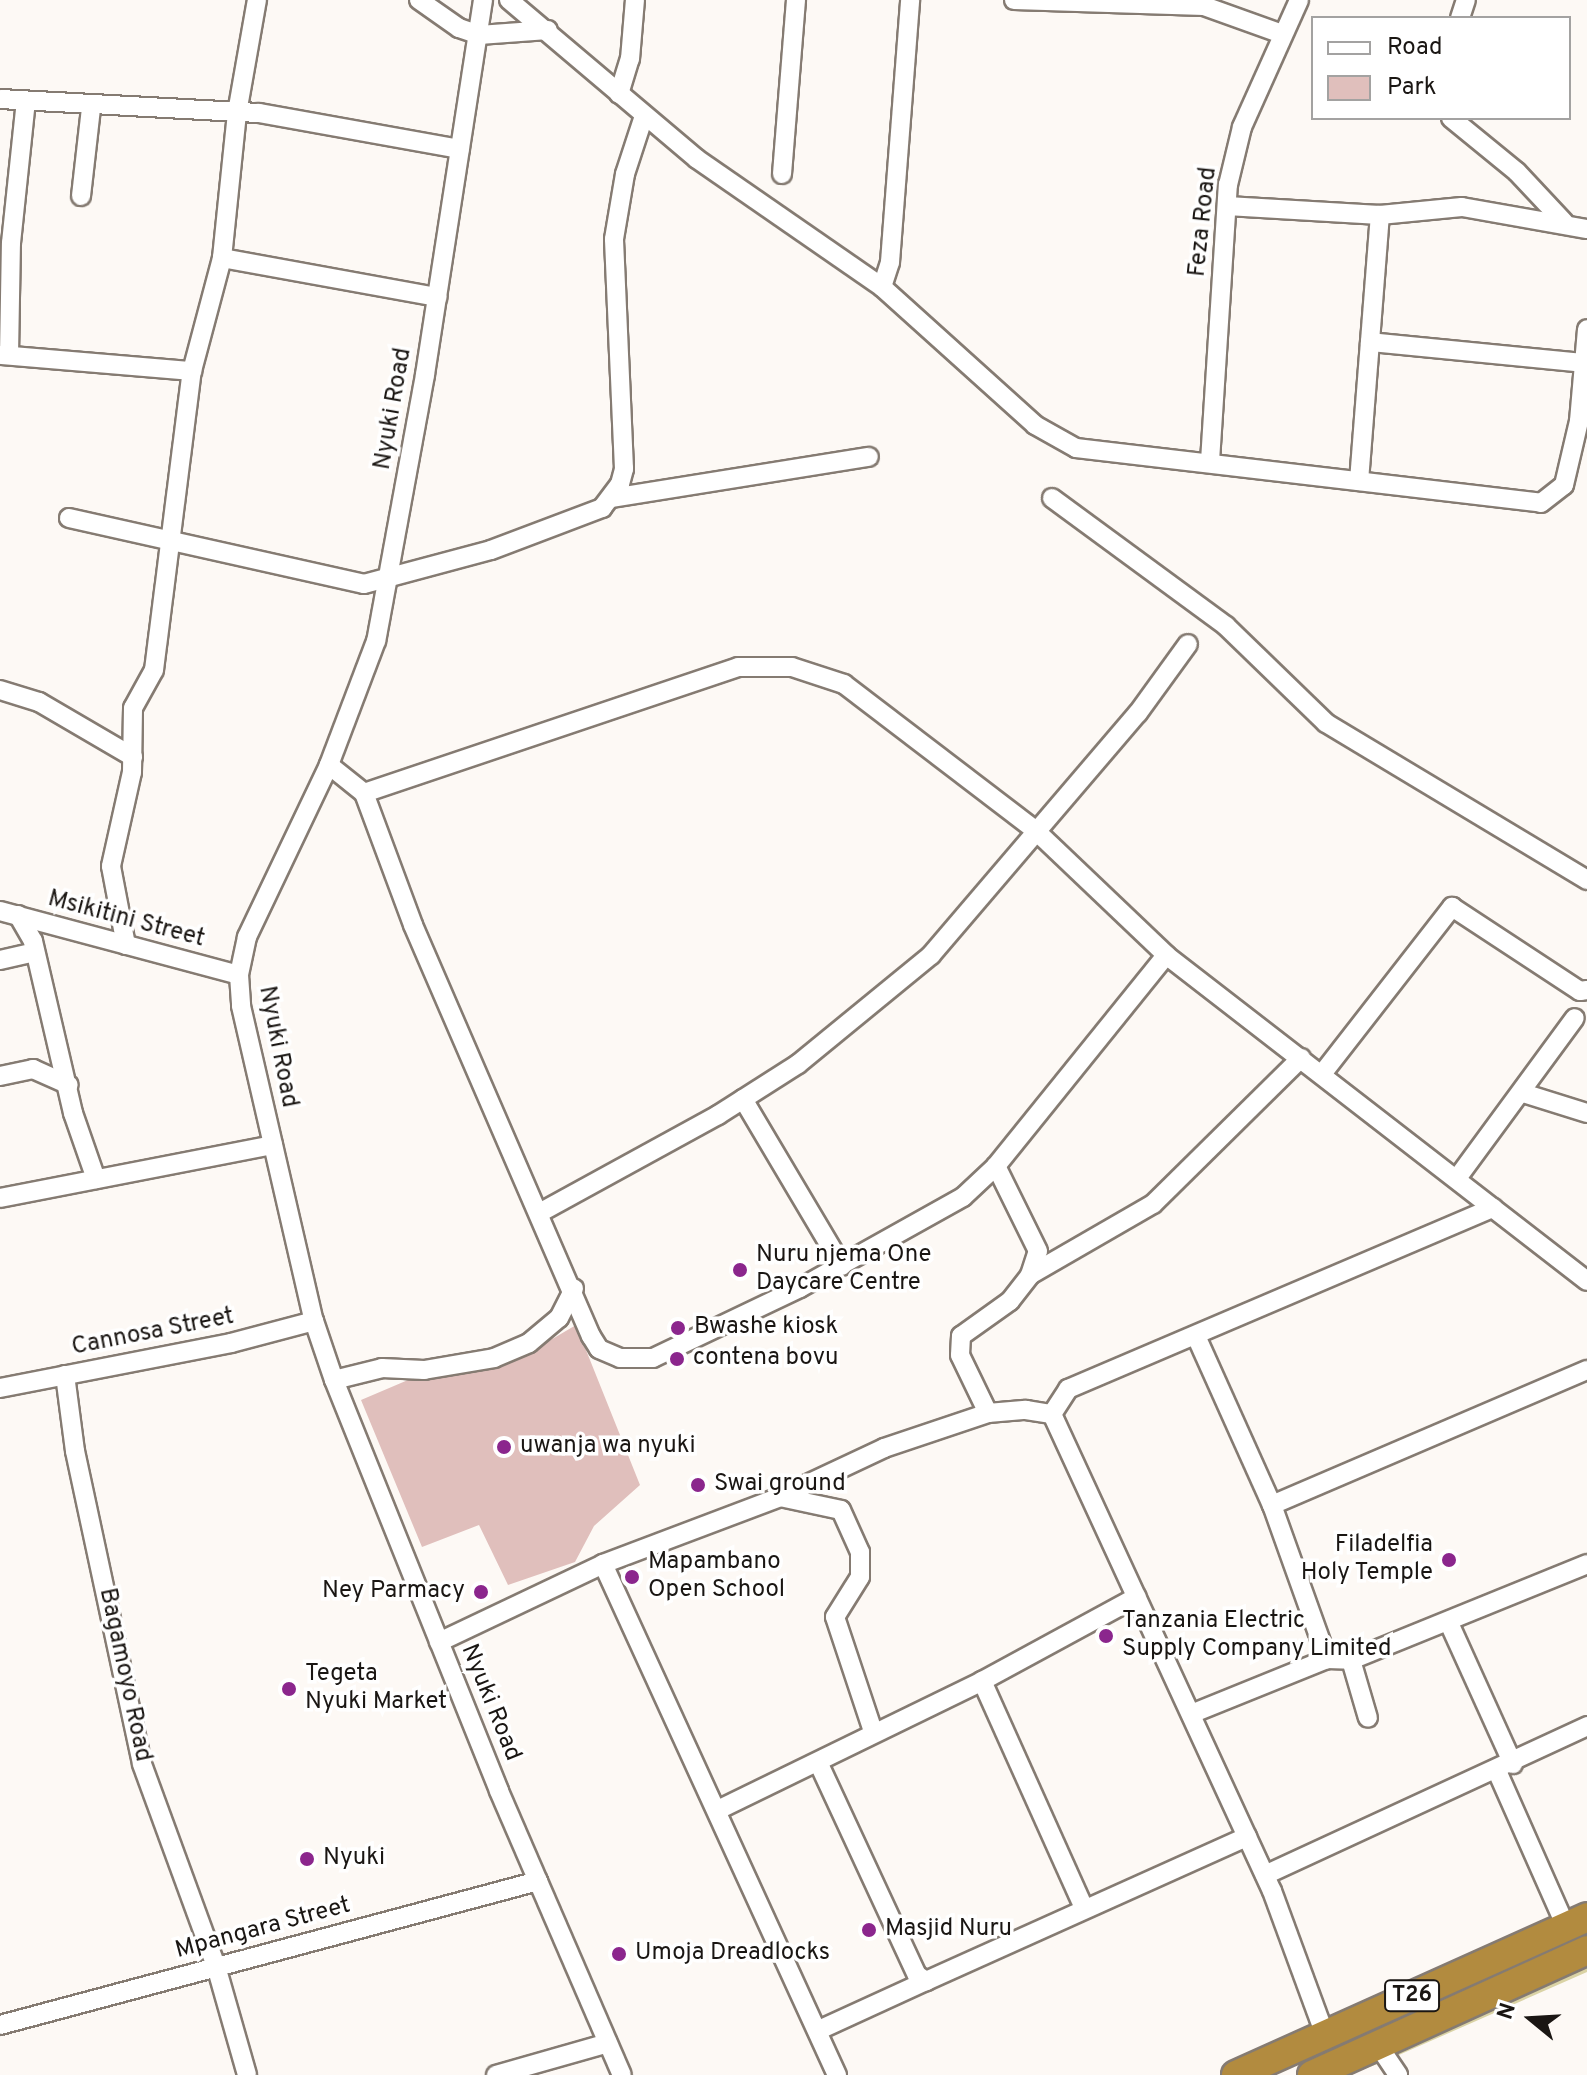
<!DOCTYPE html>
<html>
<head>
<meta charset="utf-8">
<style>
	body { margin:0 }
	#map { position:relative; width:1587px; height:2075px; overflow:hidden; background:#fdf9f5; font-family:Overpass,sans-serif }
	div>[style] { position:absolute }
	.green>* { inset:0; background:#e0bfbc }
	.stream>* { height:4px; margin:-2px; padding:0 2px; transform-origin:2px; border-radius:2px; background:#dad3a5 }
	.roads { filter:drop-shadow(2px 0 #857b72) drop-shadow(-2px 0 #857b72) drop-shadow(0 2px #857b72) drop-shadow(0 -2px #857b72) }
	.minor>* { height:18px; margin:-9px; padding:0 9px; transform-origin:9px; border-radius:9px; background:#fff }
	.highway>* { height:28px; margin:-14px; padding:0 14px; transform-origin:14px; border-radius:14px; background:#b28b3f }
	.dots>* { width:22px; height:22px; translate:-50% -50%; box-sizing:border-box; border:4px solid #fff; border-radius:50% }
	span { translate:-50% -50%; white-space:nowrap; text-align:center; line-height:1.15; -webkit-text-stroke:7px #fff; paint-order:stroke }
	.shield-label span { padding:2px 6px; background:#fff; border:2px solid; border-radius:6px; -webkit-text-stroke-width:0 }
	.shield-label { font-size:22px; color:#1a1613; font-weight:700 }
	.street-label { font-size:24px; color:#1a1613 }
	.poi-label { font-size:24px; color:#1a1613 }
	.left { translate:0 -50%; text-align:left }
	.right { translate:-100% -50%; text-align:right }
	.legend { position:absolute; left:1311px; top:16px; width:260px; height:104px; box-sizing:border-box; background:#fff; border:2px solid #a3a2a1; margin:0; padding:10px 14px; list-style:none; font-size:24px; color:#1a1613 }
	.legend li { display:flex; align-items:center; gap:16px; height:40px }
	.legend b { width:40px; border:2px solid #a3a2a1 }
	.north { position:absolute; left:1491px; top:1979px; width:80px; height:80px; -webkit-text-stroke:6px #fff; paint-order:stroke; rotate:288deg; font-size:22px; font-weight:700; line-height:32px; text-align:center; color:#1a1613 }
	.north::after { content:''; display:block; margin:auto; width:28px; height:36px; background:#1a1613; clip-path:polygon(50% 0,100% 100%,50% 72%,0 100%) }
</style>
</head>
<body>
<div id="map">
	<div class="green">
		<i style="clip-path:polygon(576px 1325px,640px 1485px,594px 1526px,575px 1562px,508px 1585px,479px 1525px,422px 1547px,361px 1400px,408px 1380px,515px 1361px)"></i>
	</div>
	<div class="stream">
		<i style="left:1394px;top:2055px;width:211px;rotate:-23.8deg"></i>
		<i style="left:1358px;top:2069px;width:23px;rotate:-20deg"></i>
	</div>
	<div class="roads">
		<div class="minor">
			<i style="left:419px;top:0;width:49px;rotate:35deg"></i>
			<i style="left:459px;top:28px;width:21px;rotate:19deg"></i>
			<i style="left:479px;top:35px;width:69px;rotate:-4.1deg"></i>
			<i style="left:483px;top:0;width:379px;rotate:98.8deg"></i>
			<i style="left:425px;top:375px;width:270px;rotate:100.4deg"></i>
			<i style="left:376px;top:641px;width:133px;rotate:110.8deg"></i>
			<i style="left:329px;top:765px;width:191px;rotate:115.5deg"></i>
			<i style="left:247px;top:937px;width:39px;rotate:102deg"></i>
			<i style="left:239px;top:975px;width:31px;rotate:86deg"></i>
			<i style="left:241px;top:1006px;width:323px;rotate:77deg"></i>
			<i style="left:314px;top:1321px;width:62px;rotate:71.3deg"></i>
			<i style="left:334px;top:1380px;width:443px;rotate:68.1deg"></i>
			<i style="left:499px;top:1791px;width:309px;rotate:66.6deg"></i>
			<i style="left:509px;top:0;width:246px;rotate:40.2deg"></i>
			<i style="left:697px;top:159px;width:225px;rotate:34.7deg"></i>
			<i style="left:882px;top:287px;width:206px;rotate:42deg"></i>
			<i style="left:1035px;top:425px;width:47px;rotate:29.3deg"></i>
			<i style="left:1076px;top:448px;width:468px;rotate:6.7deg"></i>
			<i style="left:1541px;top:503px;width:29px;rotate:-38deg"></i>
			<i style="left:1564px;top:485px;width:66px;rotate:-76.8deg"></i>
			<i style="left:1579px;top:421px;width:92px;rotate:-85deg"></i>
			<i style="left:1014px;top:0;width:190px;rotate:1.8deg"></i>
			<i style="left:1204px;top:6px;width:83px;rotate:19.7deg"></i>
			<i style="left:1460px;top:18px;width:19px;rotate:-72deg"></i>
			<i style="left:619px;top:94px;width:37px;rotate:-73deg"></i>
			<i style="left:630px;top:59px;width:59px;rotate:-85.2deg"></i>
			<i style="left:0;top:99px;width:259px;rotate:3.1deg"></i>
			<i style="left:259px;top:113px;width:204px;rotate:10.2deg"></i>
			<i style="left:1451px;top:118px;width:85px;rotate:39.3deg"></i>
			<i style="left:1517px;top:172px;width:69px;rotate:46.8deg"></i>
			<i style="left:782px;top:174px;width:175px;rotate:-85.4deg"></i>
			<i style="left:81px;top:196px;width:89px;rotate:-83.5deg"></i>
			<i style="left:1227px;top:206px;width:153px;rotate:3.4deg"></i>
			<i style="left:1380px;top:215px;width:82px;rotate:-5.6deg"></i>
			<i style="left:1462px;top:207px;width:127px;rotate:10deg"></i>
			<i style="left:222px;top:258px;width:219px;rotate:10.3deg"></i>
			<i style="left:882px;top:287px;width:26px;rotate:-72deg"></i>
			<i style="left:890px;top:262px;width:263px;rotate:-85.6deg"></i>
			<i style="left:1370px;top:342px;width:215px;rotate:5.6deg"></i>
			<i style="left:0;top:355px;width:193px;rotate:4.8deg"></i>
			<i style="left:9px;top:355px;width:112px;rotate:-89deg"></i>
			<i style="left:11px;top:243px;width:143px;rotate:-84deg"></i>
			<i style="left:1210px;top:461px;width:277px;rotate:-86.3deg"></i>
			<i style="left:1228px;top:185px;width:60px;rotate:-76.4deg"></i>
			<i style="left:1242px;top:127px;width:139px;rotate:-65.8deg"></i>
			<i style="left:1359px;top:481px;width:267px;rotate:-85.5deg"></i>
			<i style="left:612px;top:498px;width:260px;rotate:-9.1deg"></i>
			<i style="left:1052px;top:498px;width:216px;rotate:36.3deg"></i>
			<i style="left:1226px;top:626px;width:139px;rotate:44.1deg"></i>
			<i style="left:1326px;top:723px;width:305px;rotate:31deg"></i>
			<i style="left:69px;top:518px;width:302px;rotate:12.6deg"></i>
			<i style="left:364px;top:584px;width:131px;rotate:-15deg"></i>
			<i style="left:491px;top:550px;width:119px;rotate:-20.7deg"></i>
			<i style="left:602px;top:508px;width:30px;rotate:-53deg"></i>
			<i style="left:620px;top:484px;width:16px;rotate:-75deg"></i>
			<i style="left:624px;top:469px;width:230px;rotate:-92.5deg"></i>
			<i style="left:614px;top:239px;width:66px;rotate:-80.4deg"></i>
			<i style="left:625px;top:174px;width:61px;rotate:-71.9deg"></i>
			<i style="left:0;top:690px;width:41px;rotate:17.1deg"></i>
			<i style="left:39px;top:702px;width:109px;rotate:30.3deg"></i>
			<i style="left:329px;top:765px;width:45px;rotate:38.7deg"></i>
			<i style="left:364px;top:793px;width:141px;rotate:69.6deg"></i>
			<i style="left:413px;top:925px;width:448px;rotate:66.6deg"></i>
			<i style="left:591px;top:1336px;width:15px;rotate:58deg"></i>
			<i style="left:599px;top:1349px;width:23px;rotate:23deg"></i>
			<i style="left:620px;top:1358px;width:33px"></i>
			<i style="left:653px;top:1358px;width:163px;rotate:-25.5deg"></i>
			<i style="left:800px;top:1288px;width:187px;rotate:-29.2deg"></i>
			<i style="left:963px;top:1197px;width:45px;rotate:-43.2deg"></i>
			<i style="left:996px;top:1166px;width:271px;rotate:-51.1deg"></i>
			<i style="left:364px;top:793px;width:395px;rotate:-18.6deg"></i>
			<i style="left:738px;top:667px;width:54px"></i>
			<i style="left:792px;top:667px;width:55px;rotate:18.1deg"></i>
			<i style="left:844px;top:684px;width:242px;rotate:37.4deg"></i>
			<i style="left:1036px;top:831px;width:180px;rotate:43.6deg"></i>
			<i style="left:1166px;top:955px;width:532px;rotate:37.75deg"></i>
			<i style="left:0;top:911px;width:247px;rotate:15deg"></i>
			<i style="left:18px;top:915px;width:30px;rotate:60deg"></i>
			<i style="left:33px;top:941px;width:177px;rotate:76.9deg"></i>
			<i style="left:73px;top:1113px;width:70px;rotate:70.8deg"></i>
			<i style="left:126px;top:945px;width:80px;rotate:-100.8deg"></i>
			<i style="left:111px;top:866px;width:96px;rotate:-77.4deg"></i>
			<i style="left:132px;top:772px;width:64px;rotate:-89.1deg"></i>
			<i style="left:133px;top:708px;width:43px;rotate:-61.1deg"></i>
			<i style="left:154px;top:670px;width:301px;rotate:-82.8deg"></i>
			<i style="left:192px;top:371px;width:117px;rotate:-75.1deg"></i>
			<i style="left:222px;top:258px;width:146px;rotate:-84.1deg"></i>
			<i style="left:237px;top:113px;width:115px;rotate:-80deg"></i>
			<i style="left:0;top:960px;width:36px;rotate:-13deg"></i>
			<i style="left:1322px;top:1074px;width:212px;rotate:-52.1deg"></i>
			<i style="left:1452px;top:907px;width:153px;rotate:33.3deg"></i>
			<i style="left:1580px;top:991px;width:7px;rotate:-8deg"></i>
			<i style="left:0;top:1076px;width:34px;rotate:-12deg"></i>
			<i style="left:33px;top:1069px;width:39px;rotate:24deg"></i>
			<i style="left:1523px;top:1093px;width:67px;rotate:17.4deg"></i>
			<i style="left:743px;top:1099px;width:194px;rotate:59.3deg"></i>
			<i style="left:1458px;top:1177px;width:197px;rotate:-53.7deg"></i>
			<i style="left:0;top:1198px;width:278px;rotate:-11deg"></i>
			<i style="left:541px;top:1212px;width:202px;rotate:-28.7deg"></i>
			<i style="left:718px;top:1115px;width:95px;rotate:-32.5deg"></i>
			<i style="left:798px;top:1064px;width:172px;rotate:-39.3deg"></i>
			<i style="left:931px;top:955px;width:318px;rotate:-49.5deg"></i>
			<i style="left:1138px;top:713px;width:85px;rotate:-54.1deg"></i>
			<i style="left:1030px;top:1275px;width:142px;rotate:-30deg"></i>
			<i style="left:1153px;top:1204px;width:208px;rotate:-44.6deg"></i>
			<i style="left:1196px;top:1336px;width:185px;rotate:65.8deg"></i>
			<i style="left:1272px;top:1505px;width:164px;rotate:70.3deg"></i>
			<i style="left:1327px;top:1659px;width:24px;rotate:2deg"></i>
			<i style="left:1351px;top:1660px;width:255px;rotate:-22.1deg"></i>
			<i style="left:65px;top:1375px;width:77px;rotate:82.5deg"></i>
			<i style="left:75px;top:1451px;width:320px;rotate:77.9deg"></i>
			<i style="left:142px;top:1764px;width:215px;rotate:69.9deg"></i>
			<i style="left:216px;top:1966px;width:113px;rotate:74.1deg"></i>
			<i style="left:334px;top:1380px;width:49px;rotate:-14deg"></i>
			<i style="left:382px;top:1368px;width:42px;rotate:2.7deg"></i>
			<i style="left:424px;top:1370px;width:71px;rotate:-9.7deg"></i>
			<i style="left:494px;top:1358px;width:38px;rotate:-23deg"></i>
			<i style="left:529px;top:1343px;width:39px;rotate:-40deg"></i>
			<i style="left:559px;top:1318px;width:33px;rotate:-63deg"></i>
			<i style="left:0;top:1388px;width:235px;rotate:-11deg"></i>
			<i style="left:231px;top:1343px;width:86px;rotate:-14.8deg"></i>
			<i style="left:988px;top:1413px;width:64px;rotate:-115.8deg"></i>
			<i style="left:960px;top:1355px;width:19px;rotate:-87deg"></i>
			<i style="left:961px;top:1336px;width:60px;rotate:-35.5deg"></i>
			<i style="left:1010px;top:1301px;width:33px;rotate:-52deg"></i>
			<i style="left:1030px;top:1275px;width:25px;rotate:-72deg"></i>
			<i style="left:1038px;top:1251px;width:95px;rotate:-116.3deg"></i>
			<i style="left:780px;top:1497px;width:62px;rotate:12deg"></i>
			<i style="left:841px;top:1510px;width:46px;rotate:65.7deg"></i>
			<i style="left:860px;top:1552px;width:25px;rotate:90deg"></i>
			<i style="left:860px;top:1577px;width:47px;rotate:122deg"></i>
			<i style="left:835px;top:1617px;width:120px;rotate:71.6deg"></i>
			<i style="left:1272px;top:1505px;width:343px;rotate:-23.2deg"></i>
			<i style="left:603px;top:1564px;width:562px;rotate:65.4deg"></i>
			<i style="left:1449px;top:1623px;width:155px;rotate:65.6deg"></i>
			<i style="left:439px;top:1642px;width:182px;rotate:-25.4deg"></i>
			<i style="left:603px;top:1564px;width:189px;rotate:-20.7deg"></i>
			<i style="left:780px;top:1497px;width:115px;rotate:-25.2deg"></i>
			<i style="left:884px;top:1448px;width:110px;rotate:-18.6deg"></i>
			<i style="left:988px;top:1413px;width:38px;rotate:-5deg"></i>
			<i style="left:1026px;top:1410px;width:26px;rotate:9deg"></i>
			<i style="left:1351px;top:1660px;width:60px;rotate:73.7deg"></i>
			<i style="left:982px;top:1681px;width:249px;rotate:65.8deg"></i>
			<i style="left:1191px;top:1714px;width:147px;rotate:-22deg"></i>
			<i style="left:818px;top:1762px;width:235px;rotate:65.1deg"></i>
			<i style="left:917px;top:1975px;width:11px;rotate:34deg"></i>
			<i style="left:926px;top:1981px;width:352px;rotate:-24.2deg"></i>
			<i style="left:1497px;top:1771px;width:171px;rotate:66.1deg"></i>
			<i style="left:720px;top:1809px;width:292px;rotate:-26deg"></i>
			<i style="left:982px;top:1681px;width:176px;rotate:-28.5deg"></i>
			<i style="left:1265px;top:1875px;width:355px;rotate:-24.8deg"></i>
			<i style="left:0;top:2025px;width:557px;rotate:-14.98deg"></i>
			<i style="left:819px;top:2030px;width:118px;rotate:-24.6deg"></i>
			<i style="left:1325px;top:2035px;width:153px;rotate:-110.2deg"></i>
			<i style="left:1272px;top:1891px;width:525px;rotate:-114.76deg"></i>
			<i style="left:1052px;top:1414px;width:30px;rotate:-57deg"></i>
			<i style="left:1068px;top:1389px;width:462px;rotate:-23.1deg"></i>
			<i style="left:1378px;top:2045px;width:36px;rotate:56deg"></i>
			<i style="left:496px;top:2075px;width:116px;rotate:-15.9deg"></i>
		</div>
		<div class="highway">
			<i style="left:1236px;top:2075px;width:385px;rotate:-24.2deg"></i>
			<i style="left:1312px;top:2075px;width:302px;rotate:-24.4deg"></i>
		</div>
	</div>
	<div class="dots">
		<i style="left:740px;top:1270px;background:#8b268d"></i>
		<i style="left:678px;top:1328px;background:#8b268d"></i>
		<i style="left:677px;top:1359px;background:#8b268d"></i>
		<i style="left:504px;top:1447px;background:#8b268d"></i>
		<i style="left:698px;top:1485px;background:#8b268d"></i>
		<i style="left:1449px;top:1560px;background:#8b268d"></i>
		<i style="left:632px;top:1577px;background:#8b268d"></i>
		<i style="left:481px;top:1592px;background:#8b268d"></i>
		<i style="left:1106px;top:1636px;background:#8b268d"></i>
		<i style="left:289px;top:1689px;background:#8b268d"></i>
		<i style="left:307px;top:1859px;background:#8b268d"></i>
		<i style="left:869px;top:1930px;background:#8b268d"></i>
		<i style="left:619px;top:1954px;background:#8b268d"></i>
	</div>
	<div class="shield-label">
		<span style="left:1412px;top:1996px">T26</span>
	</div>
	<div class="street-label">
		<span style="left:1204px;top:222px;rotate:-84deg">Feza Road</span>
		<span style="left:394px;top:409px;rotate:-80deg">Nyuki Road</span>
		<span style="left:126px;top:920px;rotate:15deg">Msikitini Street</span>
		<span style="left:277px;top:1047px;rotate:79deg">Nyuki Road</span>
		<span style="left:153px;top:1333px;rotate:-11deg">Cannosa Street</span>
		<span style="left:124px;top:1675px;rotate:78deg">Bagamoyo Road</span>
		<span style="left:490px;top:1703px;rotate:68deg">Nyuki Road</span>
		<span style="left:263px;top:1929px;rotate:-15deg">Mpangara Street</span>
	</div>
	<div class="poi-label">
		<span class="left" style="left:756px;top:1270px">Nuru njema One<br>Daycare Centre</span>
		<span class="left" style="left:694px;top:1328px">Bwashe kiosk</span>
		<span class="left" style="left:693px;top:1359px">contena bovu</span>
		<span class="left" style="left:520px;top:1447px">uwanja wa nyuki</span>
		<span class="left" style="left:714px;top:1485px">Swai ground</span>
		<span class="right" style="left:1433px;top:1560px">Filadelfia<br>Holy Temple</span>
		<span class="left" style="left:648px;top:1577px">Mapambano<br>Open School</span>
		<span class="right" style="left:465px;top:1592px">Ney Parmacy</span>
		<span class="left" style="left:1122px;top:1636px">Tanzania Electric<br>Supply Company Limited</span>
		<span class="left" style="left:305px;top:1689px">Tegeta<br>Nyuki Market</span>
		<span class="left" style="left:323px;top:1859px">Nyuki</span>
		<span class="left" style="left:885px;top:1930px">Masjid Nuru</span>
		<span class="left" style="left:635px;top:1954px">Umoja Dreadlocks</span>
	</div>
	<ul class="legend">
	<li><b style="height:10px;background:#fff"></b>Road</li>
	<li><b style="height:22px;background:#e0bfbc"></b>Park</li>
	</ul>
	<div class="north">N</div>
</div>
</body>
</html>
